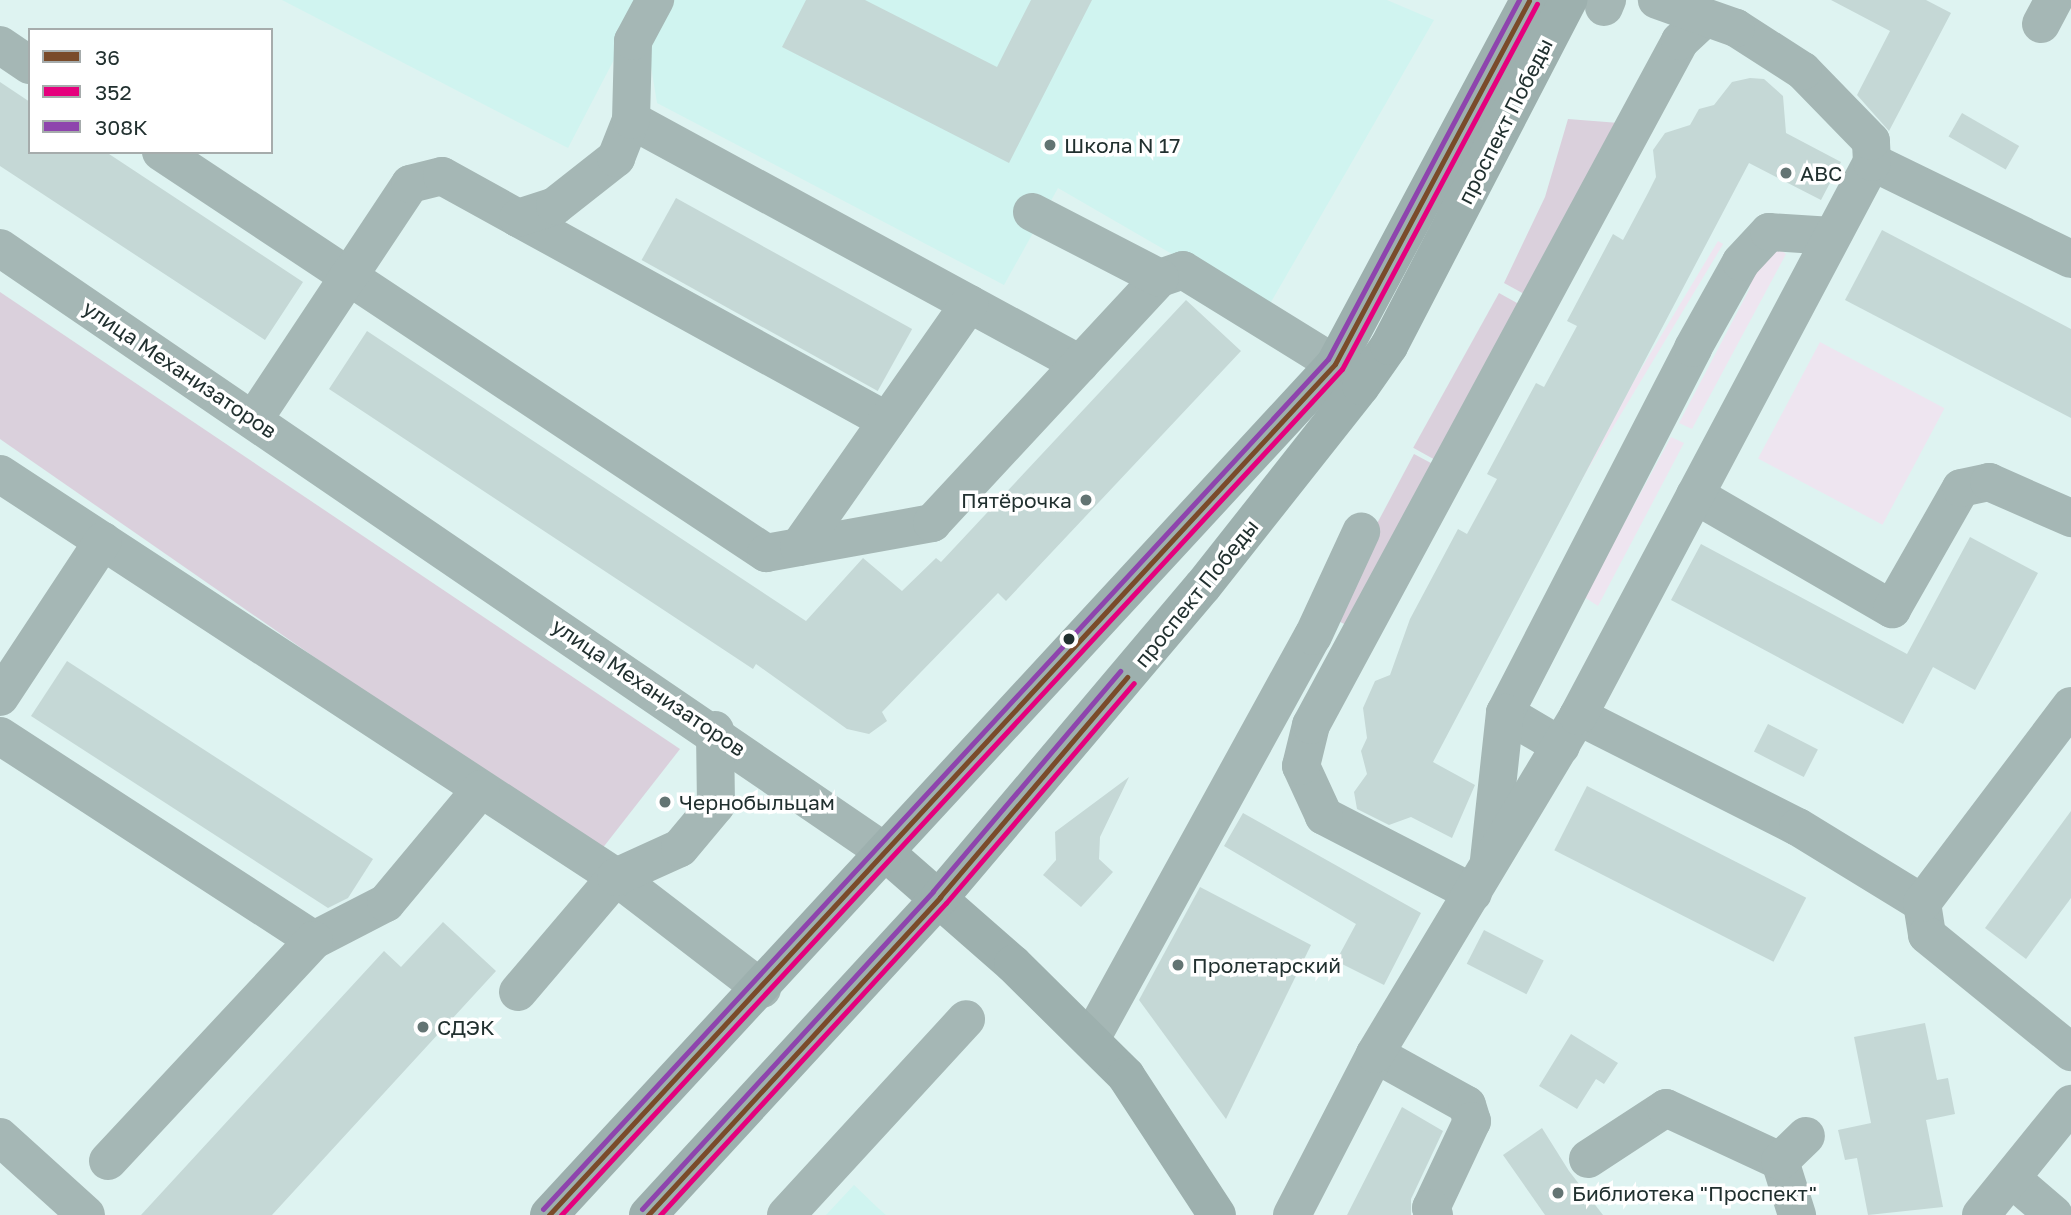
<!DOCTYPE html>
<html>
<head>
<meta charset="utf-8">
<style>
	body { margin:0 }
	#map { position:relative; width:2071px; height:1215px; overflow:hidden; background:#def3f1; font-family:"Golos Text",sans-serif }
	div>[style] { position:absolute }
	.built>* { inset:0; background:#d0f4f0 }
	.green>* { inset:0; background:#eee5f0; transform-origin:0 0 }
	.forest>* { inset:0; background:#dad0dc; transform-origin:0 0 }
	.building>* { inset:0; background:#c5d8d6; transform-origin:0 0 }
	.minor>* { height:38px; margin:-19px; padding:0 19px; transform-origin:19px; border-radius:19px; background:#a5b7b5 }
	.major>* { height:38px; margin:-19px; padding:0 19px; transform-origin:19px; border-radius:19px; background:#9db0ae }
	.bus-1>* { height:5px; margin:-2.5px; padding:0 2.5px; transform-origin:2.5px; border-radius:2.5px; background:#7a4b2a }
	.bus-2>* { height:5px; margin:-2.5px; padding:0 2.5px; transform-origin:2.5px; border-radius:2.5px; background:#e5007d }
	.bus-3>* { height:5px; margin:-2.5px; padding:0 2.5px; transform-origin:2.5px; border-radius:2.5px; background:#8e44ad }
	.dots>* { width:19px; height:19px; translate:-50% -50%; box-sizing:border-box; border:4px solid #fff; border-radius:50% }
	span { translate:-50% -50%; white-space:nowrap; text-align:center; line-height:1.15; -webkit-text-stroke:7px #fff; paint-order:stroke }
	.street-label { font-size:21px; color:#21302f }
	.poi-label { font-size:21px; color:#21302f }
	.left { translate:0 -50%; text-align:left }
	.right { translate:-100% -50%; text-align:right }
	.legend { position:absolute; left:28px; top:28px; width:245px; height:126px; box-sizing:border-box; background:#fff; border:2px solid #a6acac; margin:0; padding:9px 12px; list-style:none; font-size:21px; color:#21302f }
	.legend li { display:flex; align-items:center; gap:14px; height:35px }
	.legend b { width:35px; border:2px solid #a6acac }
</style>
</head>
<body>
<div id="map">
	<div class="built">
		<i style="clip-path:polygon(282px 0,645px 0,568px 148px)"></i>
		<i style="clip-path:polygon(671px 0,1387px 0,1434px 20px,1267px 309px,1058px 188px,1004px 285px,657px 103px,647px 42px)"></i>
		<i style="clip-path:polygon(854px 1185px,878px 1208px,886px 1215px,826px 1215px)"></i>
	</div>
	<div class="green">
		<i style="left:1718px;top:241px;width:6px;height:489px;rotate:31deg"></i>
		<i style="clip-path:polygon(1777px 247px,1786px 254px,1692px 429px,1679px 423px,1750px 288px,1747px 279px)"></i>
		<i style="left:1820px;top:342px;width:141px;height:132px;rotate:28deg"></i>
		<i style="clip-path:polygon(1671px 437px,1684px 443px,1598px 606px,1584px 597px)"></i>
	</div>
	<div class="forest">
		<i style="clip-path:polygon(1568px 119px,1619px 123px,1535px 300px,1504px 283px,1545px 197px)"></i>
		<i style="clip-path:polygon(0 292px,680px 749px,598px 854px,0 439px)"></i>
		<i style="left:1499px;top:293px;width:35px;height:177px;rotate:29deg"></i>
		<i style="left:1414px;top:454px;width:34px;height:183px;rotate:28deg"></i>
	</div>
	<div class="building">
		<i style="clip-path:polygon(806px 0,865px 0,997px 67px,1031px 0,1092px 0,1009px 163px,782px 47px)"></i>
		<i style="clip-path:polygon(1831px 0,1926px 0,1951px 13px,1889px 131px,1857px 95px,1890px 31px)"></i>
		<i style="clip-path:polygon(1750px 78px,1764px 79px,1783px 96px,1786px 133px,1841px 162px,1821px 200px,1749px 163px,1433px 762px,1475px 785px,1452px 838px,1411px 817px,1389px 825px,1357px 809px,1354px 792px,1367px 774px,1361px 751px,1367px 738px,1363px 708px,1375px 681px,1390px 675px,1410px 619px,1458px 529px,1467px 534px,1497px 479px,1487px 474px,1536px 383px,1544px 387px,1577px 326px,1567px 321px,1613px 234px,1623px 240px,1648px 193px,1656px 177px,1653px 150px,1665px 133px,1690px 125px,1699px 109px,1714px 105px,1732px 82px)"></i>
		<i style="clip-path:polygon(0 82px,30px 102px,30px 152px,106px 152px,303px 282px,265px 340px,0 166px)"></i>
		<i style="left:1962px;top:113px;width:66px;height:27px;rotate:30deg"></i>
		<i style="left:676px;top:198px;width:270px;height:71px;rotate:29deg"></i>
		<i style="clip-path:polygon(1882px 230px,2071px 329px,2071px 418px,1845px 300px)"></i>
		<i style="clip-path:polygon(1186px 300px,1241px 351px,1006px 601px,998px 593px,882px 712px,887px 721px,869px 734px,847px 729px,756px 664px,753px 669px,329px 389px,367px 331px,806px 621px,863px 558px,902px 591px,936px 558px,941px 562px)"></i>
		<i style="clip-path:polygon(1970px 537px,2038px 573px,1975px 690px,1933px 667px,1903px 724px,1671px 600px,1701px 544px,1907px 654px)"></i>
		<i style="clip-path:polygon(67px 661px,373px 859px,348px 898px,328px 908px,31px 716px)"></i>
		<i style="left:1768px;top:724px;width:56px;height:31px;rotate:27deg"></i>
		<i style="clip-path:polygon(1129px 777px,1100px 837px,1099px 859px,1113px 872px,1081px 907px,1043px 875px,1056px 860px,1055px 832px)"></i>
		<i style="left:1587px;top:786px;width:246px;height:72px;rotate:27deg"></i>
		<i style="clip-path:polygon(2071px 811px,2071px 898px,2026px 959px,1985px 928px)"></i>
		<i style="clip-path:polygon(1243px 813px,1421px 913px,1384px 985px,1336px 961px,1356px 924px,1224px 846px)"></i>
		<i style="clip-path:polygon(1200px 887px,1311px 945px,1226px 1119px,1139px 1000px)"></i>
		<i style="clip-path:polygon(443px 922px,496px 971px,272px 1215px,141px 1215px,384px 951px,401px 967px)"></i>
		<i style="left:1484px;top:930px;width:67px;height:38px;rotate:27deg"></i>
		<i style="clip-path:polygon(1925px 1023px,1937px 1080px,1948px 1078px,1955px 1114px,1926px 1120px,1943px 1207px,1868px 1215px,1857px 1158px,1845px 1160px,1838px 1130px,1871px 1123px,1854px 1037px)"></i>
		<i style="clip-path:polygon(1571px 1034px,1618px 1063px,1604px 1084px,1596px 1079px,1577px 1109px,1539px 1086px)"></i>
		<i style="clip-path:polygon(1402px 1107px,1443px 1131px,1411px 1199px,1411px 1215px,1347px 1215px)"></i>
		<i style="clip-path:polygon(1542px 1128px,1569px 1171px,1603px 1215px,1545px 1215px,1503px 1155px)"></i>
	</div>
	<div class="minor">
		<i style="left:1604px;top:7px;width:8px;rotate:-67deg"></i>
		<i style="left:2041px;top:24px;width:27px;rotate:-62deg"></i>
		<i style="left:0;top:45px;width:36px;rotate:34deg"></i>
		<i style="left:631px;top:120px;width:511px;rotate:28.52deg"></i>
		<i style="left:161px;top:152px;width:726px;rotate:33.54deg"></i>
		<i style="left:766px;top:553px;width:169px;rotate:-10.2deg"></i>
		<i style="left:932px;top:523px;width:335px;rotate:-47.1deg"></i>
		<i style="left:1160px;top:278px;width:24px;rotate:-19deg"></i>
		<i style="left:1183px;top:270px;width:179px;rotate:31.7deg"></i>
		<i style="left:1872px;top:162px;width:221px;rotate:26deg"></i>
		<i style="left:1032px;top:212px;width:144px;rotate:27.3deg"></i>
		<i style="left:518px;top:218px;width:421px;rotate:28.8deg"></i>
		<i style="left:0;top:248px;width:1071px;rotate:34.31deg"></i>
		<i style="left:254px;top:419px;width:282px;rotate:-56.4deg"></i>
		<i style="left:410px;top:184px;width:33px;rotate:-14deg"></i>
		<i style="left:442px;top:176px;width:87px;rotate:28.9deg"></i>
		<i style="left:518px;top:218px;width:39px;rotate:-18deg"></i>
		<i style="left:555px;top:206px;width:78px;rotate:-38.2deg"></i>
		<i style="left:616px;top:158px;width:41px;rotate:-68.5deg"></i>
		<i style="left:631px;top:120px;width:79px;rotate:-88.5deg"></i>
		<i style="left:633px;top:41px;width:47px;rotate:-61.8deg"></i>
		<i style="left:0;top:474px;width:736px;rotate:33.19deg"></i>
		<i style="left:616px;top:877px;width:184px;rotate:37.5deg"></i>
		<i style="left:1695px;top:495px;width:228px;rotate:30.1deg"></i>
		<i style="left:1892px;top:609px;width:139px;rotate:-60.3deg"></i>
		<i style="left:1961px;top:488px;width:29px;rotate:-12deg"></i>
		<i style="left:1989px;top:482px;width:90px;rotate:23.7deg"></i>
		<i style="left:799px;top:547px;width:297px;rotate:-55deg"></i>
		<i style="left:0;top:697px;width:187px;rotate:-56.6deg"></i>
		<i style="left:1578px;top:716px;width:246px;rotate:26.8deg"></i>
		<i style="left:1798px;top:827px;width:145px;rotate:31.5deg"></i>
		<i style="left:1922px;top:903px;width:32px;rotate:81deg"></i>
		<i style="left:1927px;top:935px;width:186px;rotate:39.1deg"></i>
		<i style="left:0;top:736px;width:374px;rotate:33deg"></i>
		<i style="left:314px;top:940px;width:81px;rotate:-27.2deg"></i>
		<i style="left:386px;top:903px;width:148px;rotate:-50.2deg"></i>
		<i style="left:1561px;top:746px;width:65px;rotate:-149.5deg"></i>
		<i style="left:1505px;top:713px;width:411px;rotate:-62.7deg"></i>
		<i style="left:1693px;top:348px;width:98px;rotate:-60.8deg"></i>
		<i style="left:1741px;top:262px;width:41px;rotate:-47deg"></i>
		<i style="left:1769px;top:232px;width:63px;rotate:3.6deg"></i>
		<i style="left:1489px;top:860px;width:148px;rotate:-83.8deg"></i>
		<i style="left:1473px;top:893px;width:168px;rotate:-152.7deg"></i>
		<i style="left:1324px;top:816px;width:55px;rotate:-114.7deg"></i>
		<i style="left:1301px;top:766px;width:42px;rotate:-76.3deg"></i>
		<i style="left:1311px;top:725px;width:777px;rotate:-61.65deg"></i>
		<i style="left:1680px;top:41px;width:33px;rotate:-43deg"></i>
		<i style="left:1922px;top:903px;width:247px;rotate:-52.9deg"></i>
		<i style="left:518px;top:992px;width:151px;rotate:-49.6deg"></i>
		<i style="left:616px;top:877px;width:70px;rotate:-24.4deg"></i>
		<i style="left:680px;top:848px;width:56px;rotate:-50.1deg"></i>
		<i style="left:716px;top:805px;width:75px;rotate:-90.8deg"></i>
		<i style="left:1091px;top:1039px;width:460px;rotate:-61.2deg"></i>
		<i style="left:1313px;top:636px;width:115px;rotate:-65.2deg"></i>
		<i style="left:1375px;top:1054px;width:105px;rotate:29deg"></i>
		<i style="left:1467px;top:1105px;width:17px;rotate:73deg"></i>
		<i style="left:1472px;top:1121px;width:96px;rotate:115.2deg"></i>
		<i style="left:1431px;top:1208px;width:8px;rotate:67deg"></i>
		<i style="left:0;top:1137px;width:116px;rotate:42.2deg"></i>
		<i style="left:1588px;top:1159px;width:93px;rotate:-33.2deg"></i>
		<i style="left:1666px;top:1108px;width:126px;rotate:24.9deg"></i>
		<i style="left:1780px;top:1161px;width:57px;rotate:72.5deg"></i>
		<i style="left:108px;top:1161px;width:302px;rotate:-47deg"></i>
		<i style="left:1780px;top:1161px;width:36px;rotate:-44deg"></i>
		<i style="left:2012px;top:1179px;width:55px;rotate:40.6deg"></i>
		<i style="left:786px;top:1215px;width:266px;rotate:-47.4deg"></i>
		<i style="left:1292px;top:1215px;width:181px;rotate:-62.7deg"></i>
		<i style="left:1375px;top:1054px;width:394px;rotate:-59deg"></i>
		<i style="left:1578px;top:716px;width:627px;rotate:-62.05deg"></i>
		<i style="left:1872px;top:162px;width:21px;rotate:-93deg"></i>
		<i style="left:1871px;top:141px;width:98px;rotate:-134.2deg"></i>
		<i style="left:1803px;top:71px;width:80px;rotate:-147.3deg"></i>
		<i style="left:1736px;top:28px;width:84px;rotate:-160.5deg"></i>
		<i style="left:1981px;top:1215px;width:143px;rotate:-51deg"></i>
	</div>
	<div class="major">
		<i style="left:885px;top:852px;width:170px;rotate:41.2deg"></i>
		<i style="left:1013px;top:964px;width:159px;rotate:44.7deg"></i>
		<i style="left:1126px;top:1076px;width:166px;rotate:56.8deg"></i>
		<i style="left:549px;top:1215px;width:1158px;rotate:-47.27deg"></i>
		<i style="left:1335px;top:364px;width:412px;rotate:-61.9deg"></i>
		<i style="left:648px;top:1215px;width:432px;rotate:-47.4deg"></i>
		<i style="left:940px;top:897px;width:407px;rotate:-49.8deg"></i>
		<i style="left:1203px;top:586px;width:255px;rotate:-51.7deg"></i>
		<i style="left:1361px;top:386px;width:49px;rotate:-55deg"></i>
		<i style="left:1389px;top:346px;width:390px;rotate:-62.6deg"></i>
	</div>
	<div class="bus-1">
		<i style="left:549px;top:1215px;width:1158px;rotate:-47.27deg"></i>
		<i style="left:1335px;top:364px;width:412px;rotate:-61.9deg"></i>
		<i style="left:648px;top:1215px;width:432px;rotate:-47.4deg"></i>
		<i style="left:940px;top:897px;width:289px;rotate:-49.6deg"></i>
	</div>
	<div class="bus-2">
		<i style="left:561px;top:1215px;width:1151px;rotate:-47.29deg"></i>
		<i style="left:1342px;top:369px;width:414px;rotate:-61.9deg"></i>
		<i style="left:660px;top:1215px;width:423px;rotate:-47.5deg"></i>
		<i style="left:946px;top:903px;width:289px;rotate:-49.5deg"></i>
	</div>
	<div class="bus-3">
		<i style="left:543px;top:1209px;width:1157px;rotate:-47.28deg"></i>
		<i style="left:1328px;top:359px;width:407px;rotate:-62deg"></i>
		<i style="left:642px;top:1209px;width:431px;rotate:-47.5deg"></i>
		<i style="left:933px;top:891px;width:289px;rotate:-49.6deg"></i>
	</div>
	<div class="dots">
		<i style="left:1050px;top:145px;background:#637473"></i>
		<i style="left:1786px;top:173px;background:#637473"></i>
		<i style="left:1086px;top:500px;background:#637473"></i>
		<i style="left:1069px;top:639px;background:#21302f"></i>
		<i style="left:665px;top:802px;background:#637473"></i>
		<i style="left:1178px;top:965px;background:#637473"></i>
		<i style="left:423px;top:1027px;background:#637473"></i>
		<i style="left:1558px;top:1193px;background:#637473"></i>
	</div>
	<div class="street-label">
		<span style="left:1505px;top:121px;rotate:-63deg">проспект Победы</span>
		<span style="left:180px;top:369px;rotate:34deg">улица Механизаторов</span>
		<span style="left:1196px;top:593px;rotate:-51deg">проспект Победы</span>
		<span style="left:649px;top:687px;rotate:34deg">улица Механизаторов</span>
	</div>
	<div class="poi-label">
		<span class="left" style="left:1064px;top:145px">Школа N 17</span>
		<span class="left" style="left:1800px;top:173px">АВС</span>
		<span class="right" style="left:1072px;top:500px">Пятёрочка</span>
		<span class="left" style="left:679px;top:802px">Чернобыльцам</span>
		<span class="left" style="left:1192px;top:965px">Пролетарский</span>
		<span class="left" style="left:437px;top:1027px">СДЭК</span>
		<span class="left" style="left:1572px;top:1193px">Библиотека "Проспект"</span>
	</div>
	<ul class="legend">
	<li><b style="height:9px;background:#7a4b2a"></b>36</li>
	<li><b style="height:9px;background:#e5007d"></b>352</li>
	<li><b style="height:9px;background:#8e44ad"></b>308К</li>
	</ul>
</div>
</body>
</html>
